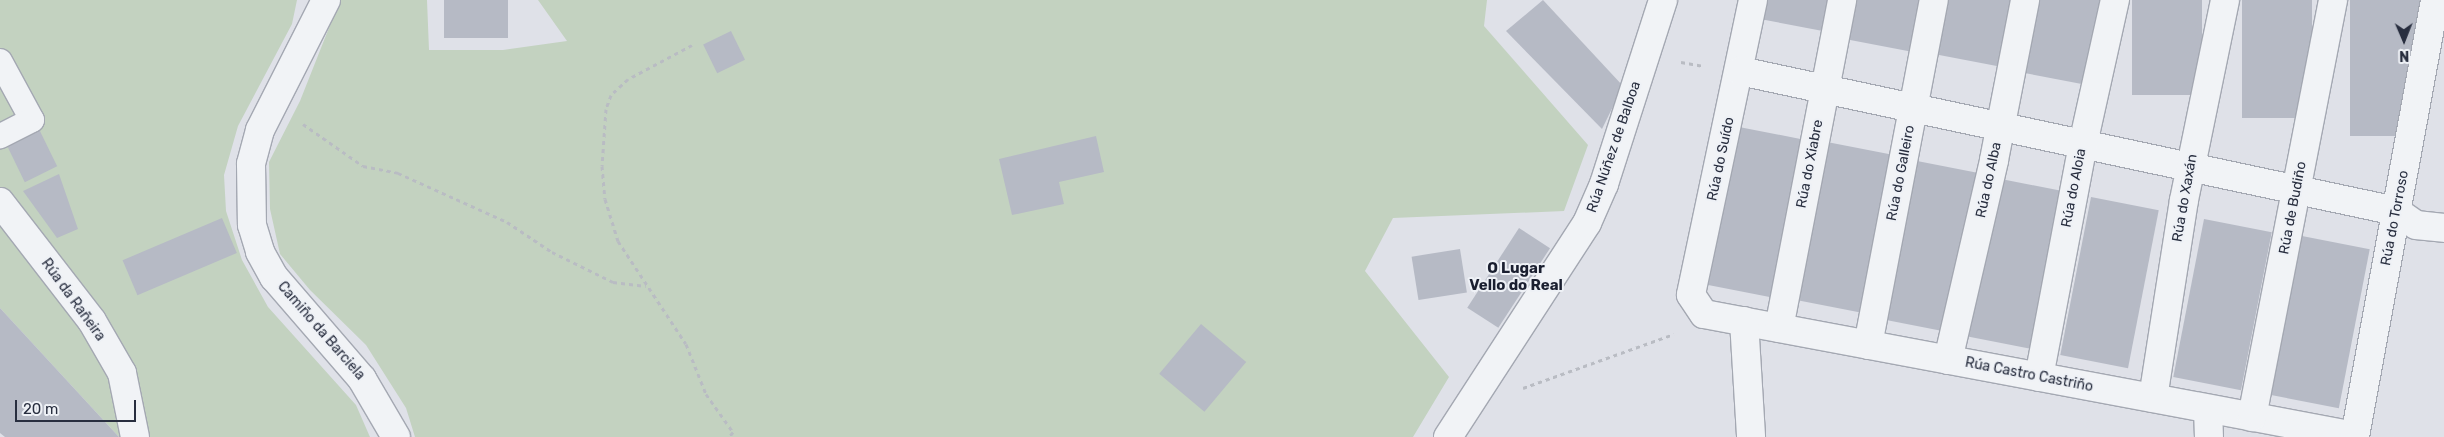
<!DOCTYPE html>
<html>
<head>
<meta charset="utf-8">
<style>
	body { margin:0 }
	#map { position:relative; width:2444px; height:437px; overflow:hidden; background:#dfe1e8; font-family:Rubik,sans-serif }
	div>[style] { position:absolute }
	.green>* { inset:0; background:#c3d2c0 }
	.building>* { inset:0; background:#b6bac5; transform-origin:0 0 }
	.path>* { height:3px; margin-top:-1.5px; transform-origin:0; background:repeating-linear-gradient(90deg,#b9bcc3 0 4px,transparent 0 8px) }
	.roads { filter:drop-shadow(1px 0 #a4a8b2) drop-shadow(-1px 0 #a4a8b2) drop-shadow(0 1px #a4a8b2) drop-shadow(0 -1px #a4a8b2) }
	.lane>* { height:24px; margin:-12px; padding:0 12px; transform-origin:12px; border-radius:12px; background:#f1f3f6 }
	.street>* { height:28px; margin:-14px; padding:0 14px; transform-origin:14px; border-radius:14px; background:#f1f3f6 }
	span { translate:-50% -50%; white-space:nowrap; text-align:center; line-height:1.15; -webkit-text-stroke:4px #eef1f6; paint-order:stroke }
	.street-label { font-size:14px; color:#282e3f }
	.neighbourhood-label { font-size:15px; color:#1a1f30; font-weight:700 }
	.north { position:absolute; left:2379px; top:15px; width:50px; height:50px; -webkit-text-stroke:4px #eef1f6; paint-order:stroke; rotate:179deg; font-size:14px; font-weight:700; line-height:20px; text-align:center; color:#282e3f }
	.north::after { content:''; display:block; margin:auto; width:18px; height:22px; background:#282e3f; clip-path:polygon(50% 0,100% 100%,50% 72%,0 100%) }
	.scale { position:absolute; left:15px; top:400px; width:121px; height:22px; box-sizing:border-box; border:2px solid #282e3f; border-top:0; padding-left:6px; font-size:15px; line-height:18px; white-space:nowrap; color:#282e3f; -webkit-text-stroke:4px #eef1f6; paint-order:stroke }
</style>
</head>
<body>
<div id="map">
	<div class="green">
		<i style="clip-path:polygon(0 0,297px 0,292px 24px,238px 126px,224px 175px,226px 211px,242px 260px,268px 307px,356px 405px,370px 437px,119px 437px,0 308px)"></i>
		<i style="clip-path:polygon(340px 0,427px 0,429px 50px,503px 50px,567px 41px,538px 0,1487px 0,1484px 26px,1588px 145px,1564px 211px,1393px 218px,1365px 271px,1449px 377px,1413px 437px,415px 437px,406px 408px,366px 345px,310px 290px,280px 254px,270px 209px,269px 162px,300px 101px)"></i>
	</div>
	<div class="building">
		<i style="left:444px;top:0;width:64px;height:38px"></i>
		<i style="clip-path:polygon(1543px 0,1623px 86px,1602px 129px,1506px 31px)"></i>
		<i style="clip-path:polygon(1763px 0,1834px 0,1828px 32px,1760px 19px)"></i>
		<i style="clip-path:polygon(1852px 0,1923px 0,1913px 52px,1845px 39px)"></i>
		<i style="clip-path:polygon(1944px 0,2014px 0,2002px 67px,1934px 54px)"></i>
		<i style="clip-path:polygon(2033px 0,2103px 0,2087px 85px,2019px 72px)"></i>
		<i style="left:2132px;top:0;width:70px;height:95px"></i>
		<i style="left:2242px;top:0;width:70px;height:118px"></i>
		<i style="left:2350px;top:0;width:70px;height:136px"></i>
		<i style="left:731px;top:31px;width:32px;height:31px;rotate:64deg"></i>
		<i style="left:37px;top:125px;width:46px;height:36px;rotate:64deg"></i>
		<i style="left:1739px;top:127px;width:69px;height:161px;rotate:11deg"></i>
		<i style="clip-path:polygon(1096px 136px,1104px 172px,1059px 182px,1064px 204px,1012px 215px,999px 159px)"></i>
		<i style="left:1827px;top:142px;width:68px;height:161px;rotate:11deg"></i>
		<i style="left:1912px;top:160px;width:69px;height:162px;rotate:11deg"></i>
		<i style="clip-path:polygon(59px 174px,78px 229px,57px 238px,23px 191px)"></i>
		<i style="left:1996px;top:178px;width:69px;height:161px;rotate:11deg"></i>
		<i style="left:2091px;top:197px;width:69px;height:161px;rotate:11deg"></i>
		<i style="left:222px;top:218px;width:38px;height:108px;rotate:67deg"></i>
		<i style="left:2204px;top:219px;width:69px;height:161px;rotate:11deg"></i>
		<i style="left:1519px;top:228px;width:37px;height:95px;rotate:33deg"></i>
		<i style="left:2302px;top:236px;width:69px;height:162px;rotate:11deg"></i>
		<i style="left:1460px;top:249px;width:44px;height:49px;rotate:81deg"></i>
		<i style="clip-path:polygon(0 308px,119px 437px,5px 437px,0 433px)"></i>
		<i style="left:1201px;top:324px;width:59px;height:65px;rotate:40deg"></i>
	</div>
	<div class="path">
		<i style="left:692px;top:45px;width:72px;rotate:152deg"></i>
		<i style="left:628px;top:79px;width:23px;rotate:137deg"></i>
		<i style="left:611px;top:95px;width:15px;rotate:110deg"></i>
		<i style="left:606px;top:109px;width:57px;rotate:94deg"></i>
		<i style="left:602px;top:166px;width:33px;rotate:85deg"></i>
		<i style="left:605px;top:199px;width:44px;rotate:72.8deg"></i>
		<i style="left:618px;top:241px;width:123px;rotate:56.6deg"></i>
		<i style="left:686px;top:344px;width:54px;rotate:68.2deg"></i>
		<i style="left:706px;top:394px;width:47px;rotate:54.6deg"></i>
		<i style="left:733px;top:432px;width:6px;rotate:129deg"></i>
		<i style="left:1681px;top:62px;width:23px;rotate:10deg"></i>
		<i style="left:303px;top:124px;width:73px;rotate:35deg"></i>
		<i style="left:363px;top:166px;width:36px;rotate:11deg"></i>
		<i style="left:398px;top:173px;width:120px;rotate:24.2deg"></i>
		<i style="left:507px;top:222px;width:54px;rotate:33.7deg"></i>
		<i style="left:552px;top:252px;width:68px;rotate:26.2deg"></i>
		<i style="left:613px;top:282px;width:33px;rotate:7deg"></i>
		<i style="left:1523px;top:388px;width:160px;rotate:-19.7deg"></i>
	</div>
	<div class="roads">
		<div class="lane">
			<i style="left:0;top:61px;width:67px;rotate:61.5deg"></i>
			<i style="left:32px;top:120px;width:36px;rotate:153deg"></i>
		</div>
		<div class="street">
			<i style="left:326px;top:0;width:146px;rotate:116.9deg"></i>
			<i style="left:260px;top:130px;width:35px;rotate:105deg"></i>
			<i style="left:251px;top:164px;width:61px;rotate:89.1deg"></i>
			<i style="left:252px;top:225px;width:28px;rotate:73deg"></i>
			<i style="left:260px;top:252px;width:29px;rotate:61deg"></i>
			<i style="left:274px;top:277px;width:135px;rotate:49.2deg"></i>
			<i style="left:362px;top:379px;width:67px;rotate:59.6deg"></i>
			<i style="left:1753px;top:0;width:301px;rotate:101.9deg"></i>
			<i style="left:1691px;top:295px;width:23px;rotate:56deg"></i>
			<i style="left:1704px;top:314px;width:662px;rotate:10.61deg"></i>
			<i style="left:2355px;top:436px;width:443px;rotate:-79.6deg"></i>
			<i style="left:1740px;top:71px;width:671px;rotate:12.05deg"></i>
			<i style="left:2396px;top:211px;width:24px;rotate:35deg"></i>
			<i style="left:2416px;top:225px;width:28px;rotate:6deg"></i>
			<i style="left:0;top:202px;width:150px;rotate:52.3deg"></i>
			<i style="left:92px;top:321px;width:60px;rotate:60deg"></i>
			<i style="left:122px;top:373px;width:65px;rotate:78.5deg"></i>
			<i style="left:1744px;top:321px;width:116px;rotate:86.5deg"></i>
			<i style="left:1779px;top:328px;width:334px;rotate:-79.1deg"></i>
			<i style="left:1868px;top:345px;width:351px;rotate:-79.2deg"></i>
			<i style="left:1948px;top:360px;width:205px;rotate:-77deg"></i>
			<i style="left:1994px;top:160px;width:163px;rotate:-79deg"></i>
			<i style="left:2039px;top:377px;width:237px;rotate:-79.3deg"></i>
			<i style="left:2083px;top:144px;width:148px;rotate:-77.5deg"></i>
			<i style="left:2153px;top:398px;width:200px;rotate:-81.1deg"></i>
			<i style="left:2184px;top:200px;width:204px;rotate:-78.4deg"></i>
			<i style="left:2208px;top:409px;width:28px;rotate:88deg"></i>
			<i style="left:2252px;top:417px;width:425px;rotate:-79deg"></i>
			<i style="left:1448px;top:437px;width:255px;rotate:-57deg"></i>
			<i style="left:1587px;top:223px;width:43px;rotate:-66.4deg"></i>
			<i style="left:1604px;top:184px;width:193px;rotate:-72.2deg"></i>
		</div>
	</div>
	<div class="street-label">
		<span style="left:1614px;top:147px;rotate:-71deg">Rúa Núñez de Balboa</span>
		<span style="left:1721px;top:159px;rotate:-78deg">Rúa do Suído</span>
		<span style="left:1810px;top:164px;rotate:-79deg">Rúa do Xiabre</span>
		<span style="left:1901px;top:173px;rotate:-79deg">Rúa do Galleiro</span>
		<span style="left:1989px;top:180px;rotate:-78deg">Rúa do Alba</span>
		<span style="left:2074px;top:188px;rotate:-79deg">Rúa do Aloia</span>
		<span style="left:2185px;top:198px;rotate:-80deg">Rúa do Xaxán</span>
		<span style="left:2293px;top:208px;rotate:-79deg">Rúa de Budiño</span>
		<span style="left:2395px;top:218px;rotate:-79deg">Rúa do Torroso</span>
		<span style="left:73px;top:300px;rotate:54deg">Rúa da Rañeira</span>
		<span style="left:321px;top:331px;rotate:49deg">Camiño da Barciela</span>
		<span style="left:2029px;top:375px;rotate:11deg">Rúa Castro Castriño</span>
	</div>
	<div class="neighbourhood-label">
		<span style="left:1516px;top:277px">O Lugar<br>Vello do Real</span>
	</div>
	<div class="north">N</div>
	<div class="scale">20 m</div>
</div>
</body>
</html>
